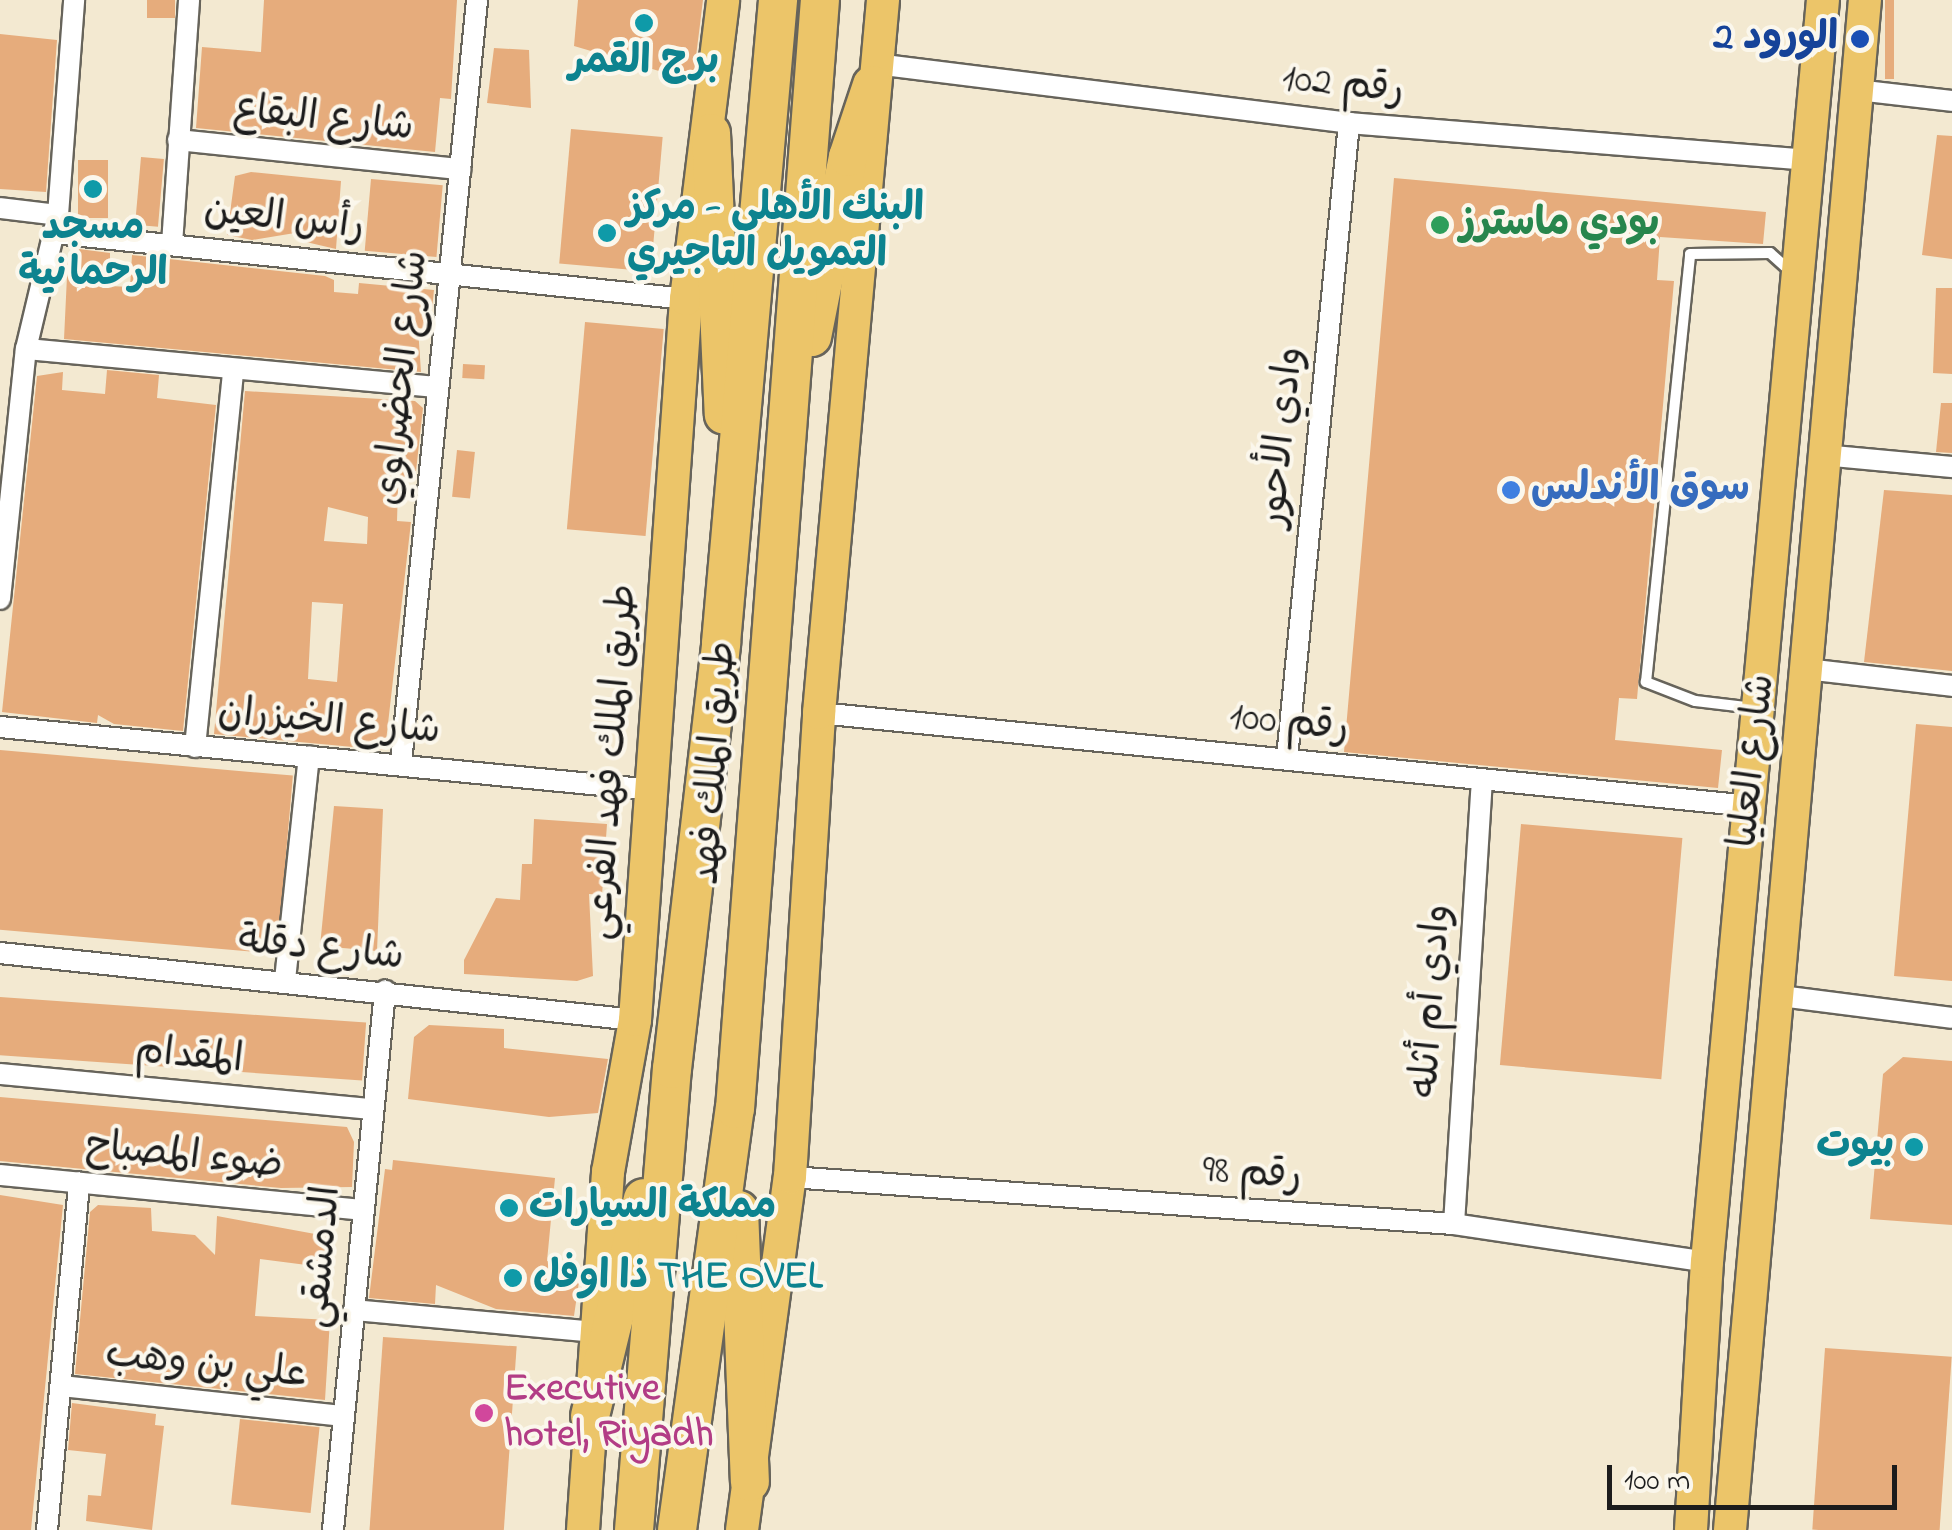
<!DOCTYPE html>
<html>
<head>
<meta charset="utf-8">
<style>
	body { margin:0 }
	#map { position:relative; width:1952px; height:1530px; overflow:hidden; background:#f3e9d1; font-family:"Indie Flower","Playpen Sans Arabic",sans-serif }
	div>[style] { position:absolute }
	.building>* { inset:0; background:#e6ac7c; transform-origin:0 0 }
	.roads { filter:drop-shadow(2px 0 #67645b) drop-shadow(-2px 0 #67645b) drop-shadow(0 2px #67645b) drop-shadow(0 -2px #67645b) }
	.lane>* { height:10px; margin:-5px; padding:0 5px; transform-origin:5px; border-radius:5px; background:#fff }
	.street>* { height:20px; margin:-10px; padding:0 10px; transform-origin:10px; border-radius:10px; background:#fff }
	.primary>* { height:32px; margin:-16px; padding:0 16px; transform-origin:16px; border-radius:16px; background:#ecc569 }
	.highway>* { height:38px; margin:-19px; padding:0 19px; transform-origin:19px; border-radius:19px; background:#ecc569 }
	.dots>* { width:28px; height:28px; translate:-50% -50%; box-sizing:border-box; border:5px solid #fbf7ec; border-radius:50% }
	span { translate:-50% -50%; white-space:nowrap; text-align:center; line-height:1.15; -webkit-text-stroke:8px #fbf7ec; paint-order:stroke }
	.transit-label { font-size:40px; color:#164399; font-weight:700 }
	.right { translate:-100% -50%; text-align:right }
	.culture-label { font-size:40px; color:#0d838f; font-weight:700 }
	.left { translate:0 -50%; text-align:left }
	.street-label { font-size:40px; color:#1c1c1c }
	.leisure-label { font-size:40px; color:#27864d; font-weight:700 }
	.shop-label { font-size:40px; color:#366cbe; font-weight:700 }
	.hotel-label { font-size:40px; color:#b23c85; font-weight:700 }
	.scale { position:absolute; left:1607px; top:1465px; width:290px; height:45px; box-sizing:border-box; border:5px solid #1c1c1c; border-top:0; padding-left:12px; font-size:30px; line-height:35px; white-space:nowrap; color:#1c1c1c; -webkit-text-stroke:8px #fbf7ec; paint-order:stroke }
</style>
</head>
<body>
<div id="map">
	<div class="building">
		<i style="left:147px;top:0;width:28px;height:18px"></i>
		<i style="clip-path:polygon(264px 0,457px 0,451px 99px,440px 98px,435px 152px,196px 128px,202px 47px,261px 52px)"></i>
		<i style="clip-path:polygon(578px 0,703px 0,693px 81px,574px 46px)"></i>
		<i style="left:1885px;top:0;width:9px;height:79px"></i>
		<i style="clip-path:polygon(0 34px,57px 40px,46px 192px,0 189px)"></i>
		<i style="clip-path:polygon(494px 48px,529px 50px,531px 108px,487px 103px)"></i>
		<i style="left:571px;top:129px;width:92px;height:135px;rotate:5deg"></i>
		<i style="clip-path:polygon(1937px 135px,1952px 136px,1952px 259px,1922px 255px)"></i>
		<i style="left:141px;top:157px;width:23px;height:68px;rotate:5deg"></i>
		<i style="left:78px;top:160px;width:30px;height:58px"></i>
		<i style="clip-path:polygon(251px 172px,341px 181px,336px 249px,306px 242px,307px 231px,252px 240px,227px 235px,235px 176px)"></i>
		<i style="clip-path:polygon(1394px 178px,1766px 212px,1763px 244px,1660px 237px,1657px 280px,1674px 281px,1637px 699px,1619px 698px,1615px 740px,1722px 750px,1718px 788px,1344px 752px)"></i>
		<i style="left:371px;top:179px;width:72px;height:72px;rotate:5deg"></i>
		<i style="clip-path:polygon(79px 249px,110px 253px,110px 286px,130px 287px,132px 255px,325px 276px,334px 280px,334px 292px,358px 294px,359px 283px,434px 290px,430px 330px,418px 328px,421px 372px,64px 339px,68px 255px)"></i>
		<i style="clip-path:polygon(1936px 288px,1952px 288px,1952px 374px,1933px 373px)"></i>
		<i style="left:585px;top:322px;width:79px;height:208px;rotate:5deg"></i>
		<i style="left:463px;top:364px;width:22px;height:14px;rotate:3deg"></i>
		<i style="clip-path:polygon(107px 370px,159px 375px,157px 398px,216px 405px,183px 731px,114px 724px,98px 715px,97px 723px,2px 712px,37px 376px,63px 372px,62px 390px,105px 394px)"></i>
		<i style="clip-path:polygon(evenodd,245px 391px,415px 401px,423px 408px,416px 471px,408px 471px,407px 490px,398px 489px,397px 521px,411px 522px,385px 750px,214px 734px,245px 391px,328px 507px,368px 517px,367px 544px,324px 541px,328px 507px,245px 391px,312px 602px,343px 604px,337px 682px,308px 679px,312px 602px)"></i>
		<i style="clip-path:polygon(1941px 403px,1952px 403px,1952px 453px,1936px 452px)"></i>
		<i style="left:457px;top:450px;width:18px;height:47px;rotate:6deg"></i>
		<i style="clip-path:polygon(1884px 490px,1952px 495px,1952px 671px,1864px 662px)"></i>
		<i style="clip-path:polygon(1916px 724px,1952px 727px,1952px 981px,1894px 976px)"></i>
		<i style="left:0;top:750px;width:294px;height:179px;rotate:5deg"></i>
		<i style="clip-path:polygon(334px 806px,383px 809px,377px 951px,320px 946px)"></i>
		<i style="clip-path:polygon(534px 819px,607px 824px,602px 895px,589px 894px,593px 976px,577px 981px,464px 974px,464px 960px,496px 898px,520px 900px,522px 864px,532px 864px)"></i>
		<i style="left:1521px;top:824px;width:162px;height:242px;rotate:5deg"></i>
		<i style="left:0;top:997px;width:367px;height:58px;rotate:4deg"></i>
		<i style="clip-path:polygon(429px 1025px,504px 1029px,504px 1048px,608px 1059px,598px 1113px,549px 1117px,408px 1099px,414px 1037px)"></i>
		<i style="clip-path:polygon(1903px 1057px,1952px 1061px,1952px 1225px,1870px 1219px,1883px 1074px)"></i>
		<i style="clip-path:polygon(0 1097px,347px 1127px,354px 1142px,352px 1187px,281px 1188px,0 1161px)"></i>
		<i style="clip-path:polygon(393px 1160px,555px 1178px,547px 1261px,581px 1268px,574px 1316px,496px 1309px,436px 1285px,435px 1304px,369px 1298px,385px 1169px,392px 1170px)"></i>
		<i style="clip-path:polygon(0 1195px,63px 1205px,31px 1530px,0 1530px)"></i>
		<i style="clip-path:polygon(98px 1205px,151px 1208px,152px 1231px,195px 1235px,215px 1255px,217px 1216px,326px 1236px,330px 1268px,260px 1259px,255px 1316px,330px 1320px,325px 1400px,75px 1374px,90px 1212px)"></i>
		<i style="left:383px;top:1337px;width:134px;height:194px;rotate:4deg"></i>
		<i style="left:1825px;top:1348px;width:127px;height:182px;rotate:4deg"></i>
		<i style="clip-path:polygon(72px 1403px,156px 1414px,155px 1425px,164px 1426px,152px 1530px,86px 1521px,88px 1495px,101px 1496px,106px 1454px,68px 1450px)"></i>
		<i style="left:240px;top:1419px;width:80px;height:86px;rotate:6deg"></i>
	</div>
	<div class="roads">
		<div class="lane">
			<i style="left:1754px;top:708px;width:59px;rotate:-173.2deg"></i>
			<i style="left:1695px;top:701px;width:53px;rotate:-158.8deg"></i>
			<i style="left:1646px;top:682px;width:430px;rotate:-84.1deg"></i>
			<i style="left:1690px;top:254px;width:80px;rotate:-0.7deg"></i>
			<i style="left:1770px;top:253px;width:30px;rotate:42deg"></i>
		</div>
		<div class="street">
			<i style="left:876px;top:64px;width:477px;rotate:7.1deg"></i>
			<i style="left:1349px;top:123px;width:458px;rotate:4.6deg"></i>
			<i style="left:1857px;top:90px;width:96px;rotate:6.6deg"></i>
			<i style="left:178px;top:140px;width:284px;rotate:5.9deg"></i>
			<i style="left:0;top:208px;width:58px;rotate:6.9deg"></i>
			<i style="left:54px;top:233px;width:635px;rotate:5.96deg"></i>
			<i style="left:172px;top:244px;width:245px;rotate:-86deg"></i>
			<i style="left:26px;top:349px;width:410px;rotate:5.3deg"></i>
			<i style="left:1822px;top:455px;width:131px;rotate:5.3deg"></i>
			<i style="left:0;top:599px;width:251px;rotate:-84.1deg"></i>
			<i style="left:26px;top:349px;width:138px;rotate:-76.6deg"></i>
			<i style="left:58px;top:215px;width:216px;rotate:-85.7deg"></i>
			<i style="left:1806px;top:669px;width:147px;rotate:6.6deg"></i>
			<i style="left:819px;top:713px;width:936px;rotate:5.7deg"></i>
			<i style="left:0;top:727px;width:656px;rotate:5.51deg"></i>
			<i style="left:195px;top:747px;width:379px;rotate:-84.2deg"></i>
			<i style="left:1287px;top:758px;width:638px;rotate:-84.42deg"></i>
			<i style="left:401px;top:763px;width:767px;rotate:-84.31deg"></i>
			<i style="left:0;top:953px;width:639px;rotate:6.02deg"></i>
			<i style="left:285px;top:980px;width:225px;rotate:-83.9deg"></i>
			<i style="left:1773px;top:995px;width:180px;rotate:7.3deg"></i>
			<i style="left:0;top:1074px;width:374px;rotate:5.4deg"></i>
			<i style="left:0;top:1175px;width:364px;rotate:5.5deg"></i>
			<i style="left:790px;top:1177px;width:666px;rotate:4.05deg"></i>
			<i style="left:1454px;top:1224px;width:256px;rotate:8.5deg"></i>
			<i style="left:1454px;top:1224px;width:442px;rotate:-86.4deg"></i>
			<i style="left:354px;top:1310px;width:241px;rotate:5.2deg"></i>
			<i style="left:62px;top:1386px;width:283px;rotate:6.1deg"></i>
			<i style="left:47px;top:1530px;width:349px;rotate:-84.7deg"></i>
			<i style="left:333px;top:1530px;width:542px;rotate:-84.49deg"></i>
		</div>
		<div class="primary">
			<i style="left:583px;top:1530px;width:359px;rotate:-86deg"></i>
			<i style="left:608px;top:1172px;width:154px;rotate:-79.9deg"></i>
			<i style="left:635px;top:1020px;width:723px;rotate:-85.95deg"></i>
			<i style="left:686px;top:299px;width:301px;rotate:-82.9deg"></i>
			<i style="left:742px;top:1530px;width:356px;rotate:-82.3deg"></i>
			<i style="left:790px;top:1177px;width:465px;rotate:-86.4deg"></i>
			<i style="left:819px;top:713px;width:716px;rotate:-84.87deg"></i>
			<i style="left:1691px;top:1530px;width:268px;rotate:-86.6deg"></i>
			<i style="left:1707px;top:1262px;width:1267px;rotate:-84.75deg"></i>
			<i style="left:1730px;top:1530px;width:1536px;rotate:-84.96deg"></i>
		</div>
		<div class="highway">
			<i style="left:711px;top:133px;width:282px;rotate:87.4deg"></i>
			<i style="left:812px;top:337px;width:184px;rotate:-78.7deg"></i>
			<i style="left:848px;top:157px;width:76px;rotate:-71.6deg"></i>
			<i style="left:739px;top:1210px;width:272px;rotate:87.7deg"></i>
			<i style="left:590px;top:1416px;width:224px;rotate:-76.3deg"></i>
			<i style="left:634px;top:1530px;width:463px;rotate:-85.3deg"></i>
			<i style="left:672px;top:1069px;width:429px;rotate:-83.4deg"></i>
			<i style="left:721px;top:643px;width:646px;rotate:-84.93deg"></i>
			<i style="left:677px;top:1530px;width:425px;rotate:-82.2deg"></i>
			<i style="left:735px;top:1109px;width:1112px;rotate:-85.62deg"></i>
		</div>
	</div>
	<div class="dots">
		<i style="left:644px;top:23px;background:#0f9aa8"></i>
		<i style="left:1860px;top:39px;background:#1a4fb4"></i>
		<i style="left:93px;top:189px;background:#0f9aa8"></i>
		<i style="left:1440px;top:225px;background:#2e9e5b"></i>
		<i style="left:607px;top:233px;background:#0f9aa8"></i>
		<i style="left:1511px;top:490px;background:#3f7fe0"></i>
		<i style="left:1914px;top:1147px;background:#0f9aa8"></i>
		<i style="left:509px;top:1208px;background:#0f9aa8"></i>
		<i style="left:513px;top:1278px;background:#0f9aa8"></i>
		<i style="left:484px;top:1413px;background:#d1479c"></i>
	</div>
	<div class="transit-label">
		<span class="right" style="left:1838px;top:39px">الورود 2</span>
	</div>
	<div class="culture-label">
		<span style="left:644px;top:63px">برج القمر</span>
		<span class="left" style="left:627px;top:233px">البنك الأهلي - مركز<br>التمويل التاجيري</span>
		<span style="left:93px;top:252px">مسجد<br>الرحمانية</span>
		<span class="right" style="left:1894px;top:1147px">بيوت</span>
		<span class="left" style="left:529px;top:1208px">مملكة السيارات</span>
		<span class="left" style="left:533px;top:1278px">ذا اوفل THE OVEL</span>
	</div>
	<div class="street-label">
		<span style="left:1343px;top:86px;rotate:6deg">رقم 102</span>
		<span style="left:323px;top:120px;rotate:6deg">شارع البقاع</span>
		<span style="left:284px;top:220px;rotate:6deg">رأس العين</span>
		<span style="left:403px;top:378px;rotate:-84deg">شارع الحضراوي</span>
		<span style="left:1283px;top:437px;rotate:-84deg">وادي الأحور</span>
		<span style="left:329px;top:723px;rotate:5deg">شارع الخيزران</span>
		<span style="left:1289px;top:724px;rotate:6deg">رقم 100</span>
		<span style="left:1754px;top:761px;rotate:-84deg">شارع العليا</span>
		<span style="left:613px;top:762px;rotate:-86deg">طريق الملك فهد الفرعي</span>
		<span style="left:716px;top:763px;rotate:-86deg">طريق الملك فهد</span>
		<span style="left:321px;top:950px;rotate:6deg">شارع دقلة</span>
		<span style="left:1433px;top:1001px;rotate:-86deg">وادي أم أثله</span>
		<span style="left:189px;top:1057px;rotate:5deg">المقدام</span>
		<span style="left:184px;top:1157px;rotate:6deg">ضوء المصباح</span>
		<span style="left:1252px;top:1175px;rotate:4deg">رقم 98</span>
		<span style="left:323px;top:1257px;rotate:-85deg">الدمشقي</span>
		<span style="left:206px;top:1366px;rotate:6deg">علي بن وهب</span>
	</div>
	<div class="leisure-label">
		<span class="left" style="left:1460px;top:225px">بودي ماسترز</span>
	</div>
	<div class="shop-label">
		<span class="left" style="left:1531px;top:490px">سوق الأندلس</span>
	</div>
	<div class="hotel-label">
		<span class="left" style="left:504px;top:1413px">Executive<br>hotel, Riyadh</span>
	</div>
	<div class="scale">100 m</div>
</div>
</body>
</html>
